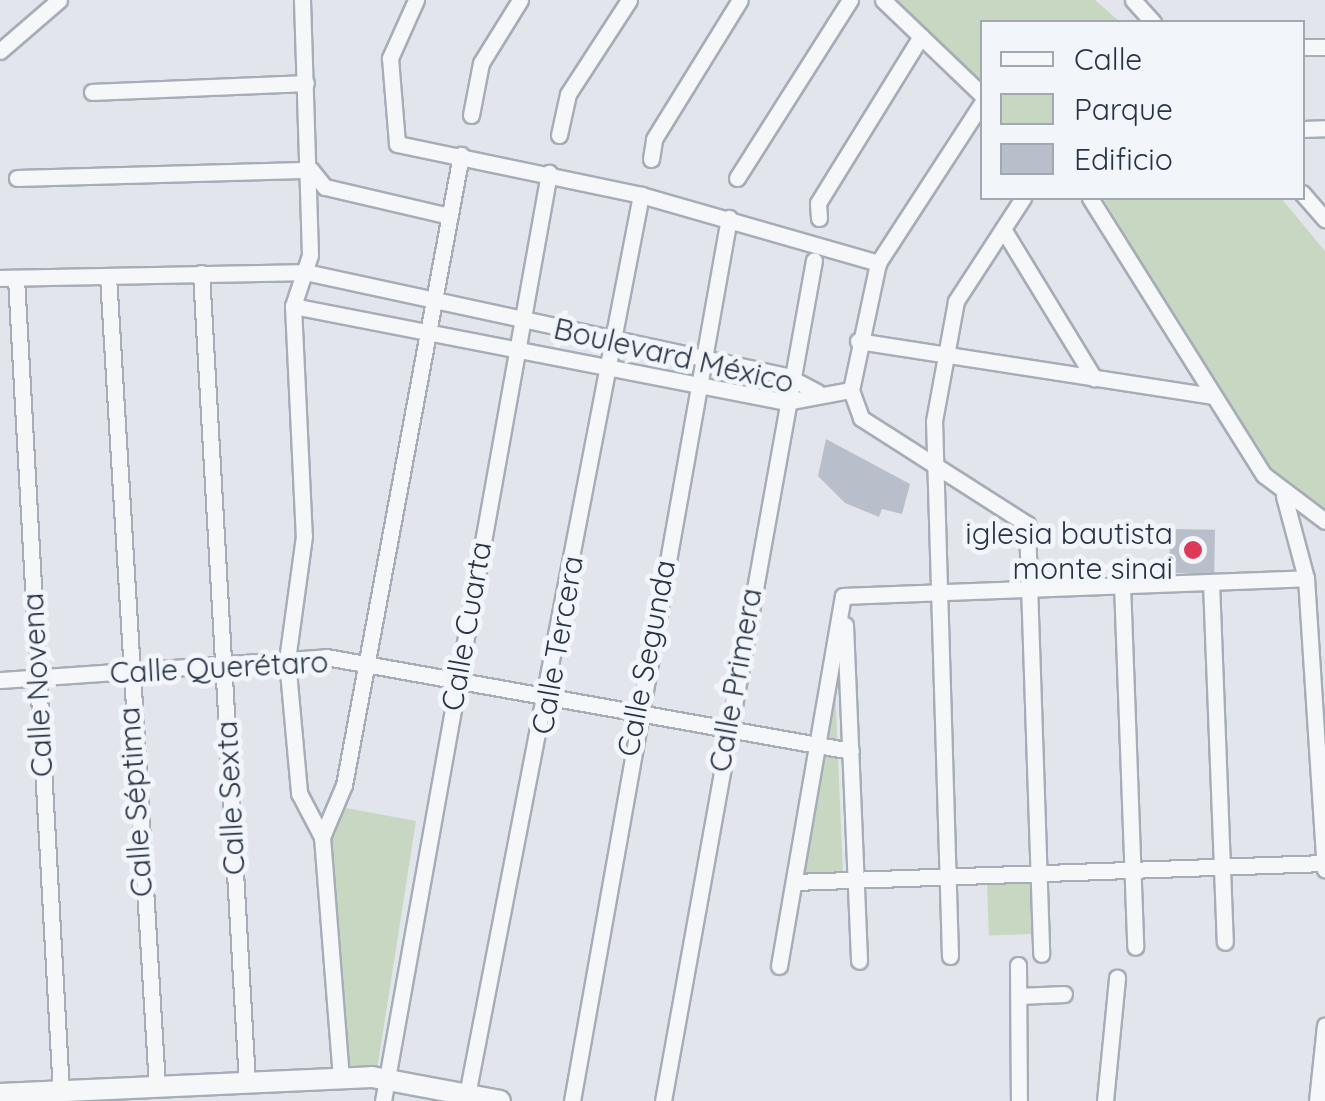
<!DOCTYPE html>
<html>
<head>
<meta charset="utf-8">
<style>
	body { margin:0 }
	#map { position:relative; width:1325px; height:1101px; overflow:hidden; background:#e2e6ec; font-family:Quicksand,sans-serif }
	div>[style] { position:absolute }
	.green>* { inset:0; background:#c8d7c2; transform-origin:0 0 }
	.building>* { inset:0; background:#b8bfca; transform-origin:0 0 }
	.roads { filter:drop-shadow(2px 0 #a6adb7) drop-shadow(-2px 0 #a6adb7) drop-shadow(0 2px #a6adb7) drop-shadow(0 -2px #a6adb7) }
	.minor>* { height:15px; margin:-7.5px; padding:0 7.5px; transform-origin:7.5px; border-radius:7.5px; background:#f5f7f9 }
	.tertiary>* { height:20px; margin:-10px; padding:0 10px; transform-origin:10px; border-radius:10px; background:#f5f7f9 }
	.dots>* { width:28px; height:28px; translate:-50% -50%; box-sizing:border-box; border:5px solid #f2f5f9; border-radius:50% }
	span { translate:-50% -50%; white-space:nowrap; text-align:center; line-height:1.15; -webkit-text-stroke:10px #f2f5f9; paint-order:stroke }
	.street-label { font-size:30px; color:#283446 }
	.poi-label { font-size:30px; color:#283446 }
	.right { translate:-100% -50%; text-align:right }
	.legend { position:absolute; left:980px; top:20px; width:325px; height:180px; box-sizing:border-box; background:#f2f5f9; border:2px solid #a1a8b1; margin:0; padding:12px 18px; list-style:none; font-size:30px; color:#283446 }
	.legend li { display:flex; align-items:center; gap:20px; height:50px }
	.legend b { width:50px; border:2px solid #a1a8b1 }
</style>
</head>
<body>
<div id="map">
	<div class="green">
		<i style="clip-path:polygon(888px 0,1095px 0,1120px 22px,982px 22px,982px 85px)"></i>
		<i style="clip-path:polygon(1103px 198px,1281px 198px,1325px 251px,1325px 512px,1262px 464px)"></i>
		<i style="clip-path:polygon(834px 662px,843px 874px,801px 875px)"></i>
		<i style="clip-path:polygon(346px 808px,416px 821px,377px 1070px,343px 1069px,328px 836px)"></i>
		<i style="left:1031px;top:882px;width:52px;height:44px;rotate:88deg"></i>
	</div>
	<div class="building">
		<i style="clip-path:polygon(826px 439px,910px 484px,902px 514px,882px 509px,879px 517px,845px 503px,818px 476px)"></i>
		<i style="left:1170px;top:529px;width:45px;height:44px;rotate:1deg"></i>
	</div>
	<div class="roads">
		<div class="minor">
			<i style="left:302px;top:0;width:255px;rotate:88.2deg"></i>
			<i style="left:310px;top:255px;width:54px;rotate:108.4deg"></i>
			<i style="left:293px;top:306px;width:230px;rotate:87.3deg"></i>
			<i style="left:304px;top:536px;width:125px;rotate:97.8deg"></i>
			<i style="left:287px;top:660px;width:134px;rotate:84.8deg"></i>
			<i style="left:299px;top:793px;width:50px;rotate:62.4deg"></i>
			<i style="left:322px;top:837px;width:243px;rotate:85.5deg"></i>
			<i style="left:416px;top:0;width:64px;rotate:114.1deg"></i>
			<i style="left:390px;top:58px;width:86px;rotate:85.3deg"></i>
			<i style="left:397px;top:144px;width:249px;rotate:11.8deg"></i>
			<i style="left:641px;top:195px;width:247px;rotate:16deg"></i>
			<i style="left:883px;top:0;width:137px;rotate:43.8deg"></i>
			<i style="left:1133px;top:0;width:30px;rotate:48deg"></i>
			<i style="left:1302px;top:47px;width:23px"></i>
			<i style="left:0;top:51px;width:78px;rotate:-40.8deg"></i>
			<i style="left:92px;top:92px;width:214px;rotate:-2.4deg"></i>
			<i style="left:471px;top:115px;width:53px;rotate:-79.1deg"></i>
			<i style="left:481px;top:63px;width:74px;rotate:-58.2deg"></i>
			<i style="left:1302px;top:129px;width:23px;rotate:-2deg"></i>
			<i style="left:559px;top:135px;width:42px;rotate:-77.6deg"></i>
			<i style="left:568px;top:94px;width:112px;rotate:-57deg"></i>
			<i style="left:651px;top:159px;width:20px;rotate:-81deg"></i>
			<i style="left:654px;top:139px;width:163px;rotate:-58.3deg"></i>
			<i style="left:17px;top:178px;width:294px;rotate:-1.6deg"></i>
			<i style="left:311px;top:170px;width:22px;rotate:51deg"></i>
			<i style="left:325px;top:187px;width:128px;rotate:13.1deg"></i>
			<i style="left:737px;top:178px;width:211px;rotate:-57.6deg"></i>
			<i style="left:1302px;top:193px;width:35px;rotate:49deg"></i>
			<i style="left:1090px;top:198px;width:327px;rotate:57.9deg"></i>
			<i style="left:1264px;top:475px;width:76px;rotate:37deg"></i>
			<i style="left:819px;top:218px;width:15px;rotate:-94deg"></i>
			<i style="left:818px;top:203px;width:196px;rotate:-58.3deg"></i>
			<i style="left:1003px;top:229px;width:175px;rotate:58.6deg"></i>
			<i style="left:201px;top:273px;width:811px;rotate:86.75deg"></i>
			<i style="left:108px;top:276px;width:812px;rotate:86.54deg"></i>
			<i style="left:0;top:278px;width:305px;rotate:-1.1deg"></i>
			<i style="left:305px;top:272px;width:495px;rotate:12.2deg"></i>
			<i style="left:789px;top:377px;width:32px;rotate:28deg"></i>
			<i style="left:16px;top:278px;width:815px;rotate:86.84deg"></i>
			<i style="left:293px;top:306px;width:502px;rotate:11.02deg"></i>
			<i style="left:786px;top:402px;width:66px;rotate:-10.5deg"></i>
			<i style="left:851px;top:390px;width:30px;rotate:70deg"></i>
			<i style="left:861px;top:418px;width:197px;rotate:32.6deg"></i>
			<i style="left:1027px;top:524px;width:430px;rotate:88.1deg"></i>
			<i style="left:858px;top:341px;width:359px;rotate:8.8deg"></i>
			<i style="left:851px;top:390px;width:130px;rotate:-78deg"></i>
			<i style="left:878px;top:263px;width:191px;rotate:-57deg"></i>
			<i style="left:1284px;top:496px;width:85px;rotate:75deg"></i>
			<i style="left:1306px;top:578px;width:292px;rotate:86.3deg"></i>
			<i style="left:1211px;top:582px;width:360px;rotate:87.8deg"></i>
			<i style="left:1122px;top:584px;width:363px;rotate:87.9deg"></i>
			<i style="left:843px;top:596px;width:463px;rotate:-2.2deg"></i>
			<i style="left:845px;top:625px;width:336px;rotate:87.6deg"></i>
			<i style="left:0;top:680px;width:327px;rotate:-4deg"></i>
			<i style="left:326px;top:657px;width:533px;rotate:10.15deg"></i>
			<i style="left:322px;top:837px;width:56px;rotate:-67.1deg"></i>
			<i style="left:344px;top:785px;width:641px;rotate:-79.48deg"></i>
			<i style="left:794px;top:882px;width:531px;rotate:-2.05deg"></i>
			<i style="left:950px;top:956px;width:535px;rotate:-91.71deg"></i>
			<i style="left:934px;top:421px;width:122px;rotate:-79.6deg"></i>
			<i style="left:956px;top:301px;width:123px;rotate:-57deg"></i>
			<i style="left:1018px;top:965px;width:136px;rotate:89.6deg"></i>
			<i style="left:779px;top:966px;width:375px;rotate:-80.2deg"></i>
			<i style="left:1019px;top:996px;width:45px;rotate:-2.5deg"></i>
			<i style="left:467px;top:1095px;width:917px;rotate:-79.06deg"></i>
			<i style="left:383px;top:1101px;width:943px;rotate:-79.86deg"></i>
			<i style="left:572px;top:1101px;width:897px;rotate:-79.92deg"></i>
			<i style="left:663px;top:1101px;width:854px;rotate:-79.82deg"></i>
			<i style="left:1105px;top:1101px;width:124px;rotate:-84.4deg"></i>
			<i style="left:1317px;top:1101px;width:76px;rotate:-84deg"></i>
		</div>
		<div class="tertiary">
			<i style="left:0;top:1094px;width:372px;rotate:-2.6deg"></i>
			<i style="left:372px;top:1077px;width:130px;rotate:10.6deg"></i>
		</div>
	</div>
	<div class="dots">
		<i style="left:1193px;top:550px;background:#de3a58"></i>
	</div>
	<div class="street-label">
		<span style="left:674px;top:355px;rotate:13deg">Boulevard México</span>
		<span style="left:466px;top:626px;rotate:-80deg">Calle Cuarta</span>
		<span style="left:557px;top:645px;rotate:-80deg">Calle Tercera</span>
		<span style="left:646px;top:658px;rotate:-79deg">Calle Segunda</span>
		<span style="left:219px;top:667px;rotate:-3deg">Calle Querétaro</span>
		<span style="left:735px;top:680px;rotate:-80deg">Calle Primera</span>
		<span style="left:37px;top:685px;rotate:-93deg">Calle Novena</span>
		<span style="left:230px;top:798px;rotate:-93deg">Calle Sexta</span>
		<span style="left:135px;top:802px;rotate:-94deg">Calle Séptima</span>
	</div>
	<div class="poi-label">
		<span class="right" style="left:1173px;top:550px">iglesia bautista<br>monte sinai</span>
	</div>
	<ul class="legend">
	<li><b style="height:12px;background:#f5f7f9"></b>Calle</li>
	<li><b style="height:28px;background:#c8d7c2"></b>Parque</li>
	<li><b style="height:28px;background:#b8bfca"></b>Edificio</li>
	</ul>
</div>
</body>
</html>
